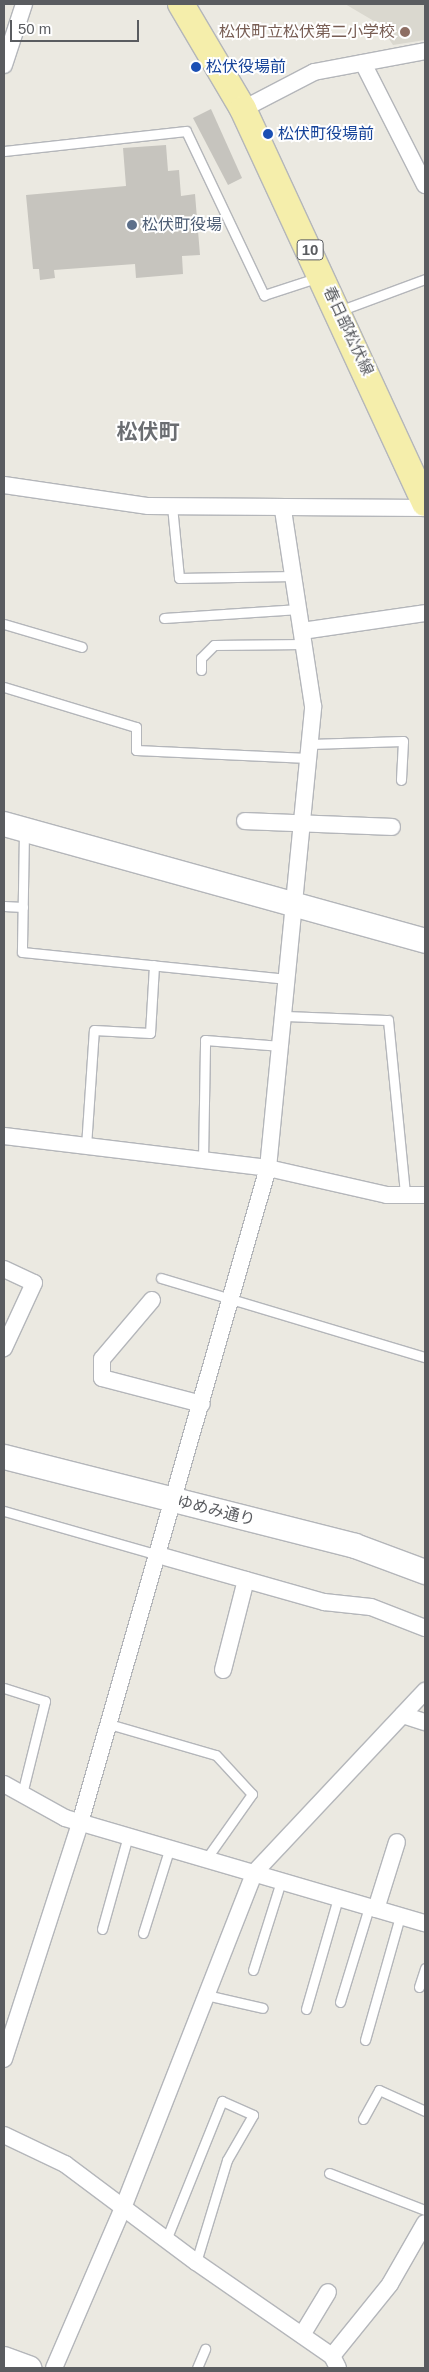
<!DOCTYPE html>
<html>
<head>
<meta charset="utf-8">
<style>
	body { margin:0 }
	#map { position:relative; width:429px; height:2372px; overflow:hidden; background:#ebe9e1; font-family:Helvetica,"Noto Sans JP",sans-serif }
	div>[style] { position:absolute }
	.education>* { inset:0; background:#dad8cf }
	.building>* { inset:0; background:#c6c4be }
	.roads { filter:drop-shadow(1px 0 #b4b6ba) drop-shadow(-1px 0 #b4b6ba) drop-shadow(0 1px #b4b6ba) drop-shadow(0 -1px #b4b6ba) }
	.lane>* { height:9px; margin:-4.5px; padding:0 4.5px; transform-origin:4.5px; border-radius:4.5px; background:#fff }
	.street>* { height:16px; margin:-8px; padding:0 8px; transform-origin:8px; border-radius:8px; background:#fff }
	.secondary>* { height:24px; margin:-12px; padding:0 12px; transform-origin:12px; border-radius:12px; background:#fff }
	.primary>* { height:26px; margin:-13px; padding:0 13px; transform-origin:13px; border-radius:13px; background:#f5eeab }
	.dots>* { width:14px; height:14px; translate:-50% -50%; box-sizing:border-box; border:2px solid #fff; border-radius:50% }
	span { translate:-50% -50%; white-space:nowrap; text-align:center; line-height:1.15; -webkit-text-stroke:4px #fff; paint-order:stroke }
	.shield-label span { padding:1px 4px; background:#fff; border:1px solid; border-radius:4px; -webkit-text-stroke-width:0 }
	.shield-label { font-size:15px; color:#5a5c60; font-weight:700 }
	.education-label { font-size:16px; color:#785e54 }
	.right { translate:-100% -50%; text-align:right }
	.transit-label { font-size:16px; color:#164399 }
	.left { translate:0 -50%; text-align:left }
	.service-label { font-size:16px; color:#4e5e75 }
	.street-label { font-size:16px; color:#5a5c60 }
	.district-label { font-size:21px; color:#6b6e72; font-weight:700 }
	.frame { position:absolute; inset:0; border:5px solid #5a5c60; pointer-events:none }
	.scale { position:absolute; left:10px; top:20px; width:129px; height:22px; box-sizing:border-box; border:2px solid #5a5c60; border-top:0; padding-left:6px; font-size:15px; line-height:18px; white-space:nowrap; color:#5a5c60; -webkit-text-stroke:4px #fff; paint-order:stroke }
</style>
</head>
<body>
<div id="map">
	<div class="education">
		<i style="clip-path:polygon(345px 4px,425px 4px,425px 40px,393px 45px,379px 24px)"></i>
	</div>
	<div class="building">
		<i style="clip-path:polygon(211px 109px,242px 178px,228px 185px,193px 118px)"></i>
		<i style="clip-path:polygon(166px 145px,168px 171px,179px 170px,181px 196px,195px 194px,200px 255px,182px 256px,183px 274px,136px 278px,135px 264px,54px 270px,55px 278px,40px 280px,39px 269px,33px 269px,26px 195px,126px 186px,123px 148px)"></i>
	</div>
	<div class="roads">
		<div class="lane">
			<i style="left:4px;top:151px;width:183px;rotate:-6.3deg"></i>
			<i style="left:186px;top:131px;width:182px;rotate:64.6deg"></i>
			<i style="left:264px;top:295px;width:58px;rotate:-18.1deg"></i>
			<i style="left:339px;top:311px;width:92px;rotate:-20.4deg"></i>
			<i style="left:172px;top:506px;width:72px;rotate:84.4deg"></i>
			<i style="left:179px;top:578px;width:115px;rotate:-1deg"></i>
			<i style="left:164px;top:618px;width:135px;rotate:-3.8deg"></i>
			<i style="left:4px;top:624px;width:81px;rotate:16.4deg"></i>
			<i style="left:201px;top:670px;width:12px;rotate:-90deg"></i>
			<i style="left:201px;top:658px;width:18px;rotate:-45deg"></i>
			<i style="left:214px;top:645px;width:90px;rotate:-0.6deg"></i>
			<i style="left:4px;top:687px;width:138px;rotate:16.9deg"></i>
			<i style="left:136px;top:727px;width:23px;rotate:90deg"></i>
			<i style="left:136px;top:750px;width:172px;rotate:2.7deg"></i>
			<i style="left:310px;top:744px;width:93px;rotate:-1.8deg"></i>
			<i style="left:403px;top:741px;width:39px;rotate:93deg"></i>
			<i style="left:24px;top:832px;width:120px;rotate:91deg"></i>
			<i style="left:22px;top:952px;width:267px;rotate:5.8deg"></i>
			<i style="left:4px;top:906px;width:19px;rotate:3deg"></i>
			<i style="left:284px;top:1016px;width:104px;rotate:2.2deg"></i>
			<i style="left:388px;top:1020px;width:175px;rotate:84.4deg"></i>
			<i style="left:86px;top:1146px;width:116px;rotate:-86.1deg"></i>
			<i style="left:94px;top:1030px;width:56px;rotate:3.1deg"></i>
			<i style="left:150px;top:1033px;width:68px;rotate:-86.6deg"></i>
			<i style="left:203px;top:1160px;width:120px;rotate:-89deg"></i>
			<i style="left:205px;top:1040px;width:76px;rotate:4.5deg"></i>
			<i style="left:161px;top:1278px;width:276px;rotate:16.7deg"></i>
			<i style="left:4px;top:1511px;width:160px;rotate:15.9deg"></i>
			<i style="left:4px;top:1688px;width:43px;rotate:17.6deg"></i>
			<i style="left:45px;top:1701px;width:96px;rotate:103.9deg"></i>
			<i style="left:109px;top:1724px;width:111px;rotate:16.2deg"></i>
			<i style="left:216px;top:1755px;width:53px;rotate:47.3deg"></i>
			<i style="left:252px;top:1794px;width:80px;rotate:125.3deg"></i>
			<i style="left:102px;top:1929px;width:97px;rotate:-74.4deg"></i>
			<i style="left:143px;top:1933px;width:87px;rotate:-72.6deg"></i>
			<i style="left:253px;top:1970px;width:93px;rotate:-72.5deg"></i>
			<i style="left:419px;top:1987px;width:20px;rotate:-72deg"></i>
			<i style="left:206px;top:1995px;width:58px;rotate:12.8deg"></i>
			<i style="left:340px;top:2002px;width:99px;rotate:-73deg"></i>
			<i style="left:306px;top:2009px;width:116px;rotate:-73.9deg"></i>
			<i style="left:365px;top:2040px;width:129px;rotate:-74.2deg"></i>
			<i style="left:363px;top:2119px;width:33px;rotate:-61deg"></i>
			<i style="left:379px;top:2090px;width:51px;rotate:24.5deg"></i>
			<i style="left:329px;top:2173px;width:103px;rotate:21.1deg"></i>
			<i style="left:166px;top:2240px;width:150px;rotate:-68.1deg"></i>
			<i style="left:222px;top:2101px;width:34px;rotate:24deg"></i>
			<i style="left:253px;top:2115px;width:52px;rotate:120deg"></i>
			<i style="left:227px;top:2160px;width:107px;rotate:106.9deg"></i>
			<i style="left:197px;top:2368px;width:21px;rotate:-67deg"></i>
		</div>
		<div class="street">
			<i style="left:363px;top:63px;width:137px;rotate:63.1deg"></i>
			<i style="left:4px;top:65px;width:64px;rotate:-71.8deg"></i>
			<i style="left:243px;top:109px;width:80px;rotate:-27.5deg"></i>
			<i style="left:314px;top:72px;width:113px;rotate:-10.7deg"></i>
			<i style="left:4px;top:485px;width:146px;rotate:8.3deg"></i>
			<i style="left:148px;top:506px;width:277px;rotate:0.4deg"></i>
			<i style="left:302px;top:631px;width:124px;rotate:-8.3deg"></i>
			<i style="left:245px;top:821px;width:147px;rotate:2.3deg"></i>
			<i style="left:4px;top:1136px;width:266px;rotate:6.9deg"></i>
			<i style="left:268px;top:1168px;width:122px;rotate:12.8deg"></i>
			<i style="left:387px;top:1195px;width:38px"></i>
			<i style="left:4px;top:1269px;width:33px;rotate:25deg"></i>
			<i style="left:34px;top:1283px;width:72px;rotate:114.8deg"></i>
			<i style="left:152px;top:1300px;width:77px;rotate:130.3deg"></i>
			<i style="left:102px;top:1359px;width:19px;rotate:90deg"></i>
			<i style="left:102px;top:1378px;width:103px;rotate:14.6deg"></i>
			<i style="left:158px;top:1555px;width:173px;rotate:15.8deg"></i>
			<i style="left:324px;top:1602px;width:47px;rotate:6.1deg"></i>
			<i style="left:371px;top:1607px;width:58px;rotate:21.3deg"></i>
			<i style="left:223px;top:1670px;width:93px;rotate:-75.7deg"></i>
			<i style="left:403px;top:1715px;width:23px;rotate:18deg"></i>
			<i style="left:4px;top:1784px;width:70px;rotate:29.1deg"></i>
			<i style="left:65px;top:1818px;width:375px;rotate:16.3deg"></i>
			<i style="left:376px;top:1909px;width:70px;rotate:-72.6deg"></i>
			<i style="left:4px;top:2059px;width:248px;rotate:-72.1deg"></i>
			<i style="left:80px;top:1823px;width:681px;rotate:-73.99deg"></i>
			<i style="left:268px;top:1168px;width:464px;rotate:-84.4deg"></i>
			<i style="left:313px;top:706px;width:199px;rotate:-98.7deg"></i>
			<i style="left:4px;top:2135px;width:68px;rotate:25.4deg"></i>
			<i style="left:65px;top:2164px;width:164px;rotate:36.8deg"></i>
			<i style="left:196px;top:2262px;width:165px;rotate:34.7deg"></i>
			<i style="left:332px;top:2356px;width:13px;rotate:63deg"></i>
			<i style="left:302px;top:2335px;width:50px;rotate:-58.8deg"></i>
			<i style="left:332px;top:2356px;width:92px;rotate:-51.1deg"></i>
			<i style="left:390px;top:2284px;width:70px;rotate:-60.2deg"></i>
			<i style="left:54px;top:2368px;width:174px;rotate:-66.7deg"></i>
			<i style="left:123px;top:2208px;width:360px;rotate:-68.6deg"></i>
			<i style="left:254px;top:1873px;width:250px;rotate:-46.8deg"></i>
		</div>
		<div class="secondary">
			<i style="left:4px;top:824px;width:437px;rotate:15.5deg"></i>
			<i style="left:4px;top:1457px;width:362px;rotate:14.2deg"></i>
			<i style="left:355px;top:1546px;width:75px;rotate:20.4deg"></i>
			<i style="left:4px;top:2359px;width:27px;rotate:20deg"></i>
		</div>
		<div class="primary">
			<i style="left:181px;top:4px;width:122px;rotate:59.4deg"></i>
			<i style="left:243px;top:109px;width:434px;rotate:65.2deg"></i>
		</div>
	</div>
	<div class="dots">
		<i style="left:405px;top:32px;background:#8d6e63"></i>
		<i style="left:196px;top:67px;background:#1a4fb4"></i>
		<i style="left:268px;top:134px;background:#1a4fb4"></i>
		<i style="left:132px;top:225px;background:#5c6f8a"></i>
	</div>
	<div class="shield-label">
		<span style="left:310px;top:250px">10</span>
	</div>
	<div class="education-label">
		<span class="right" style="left:395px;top:32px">松伏町立松伏第二小学校</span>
	</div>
	<div class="transit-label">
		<span class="left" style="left:206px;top:67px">松伏役場前</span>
		<span class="left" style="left:278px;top:134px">松伏町役場前</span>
	</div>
	<div class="service-label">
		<span class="left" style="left:142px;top:225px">松伏町役場</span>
	</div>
	<div class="street-label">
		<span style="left:348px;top:331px;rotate:65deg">春日部松伏線</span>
		<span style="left:216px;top:1511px;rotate:14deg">ゆめみ通り</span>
	</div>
	<div class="district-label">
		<span style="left:148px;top:432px">松伏町</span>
	</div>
	<div class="frame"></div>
	<div class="scale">50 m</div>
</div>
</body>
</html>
